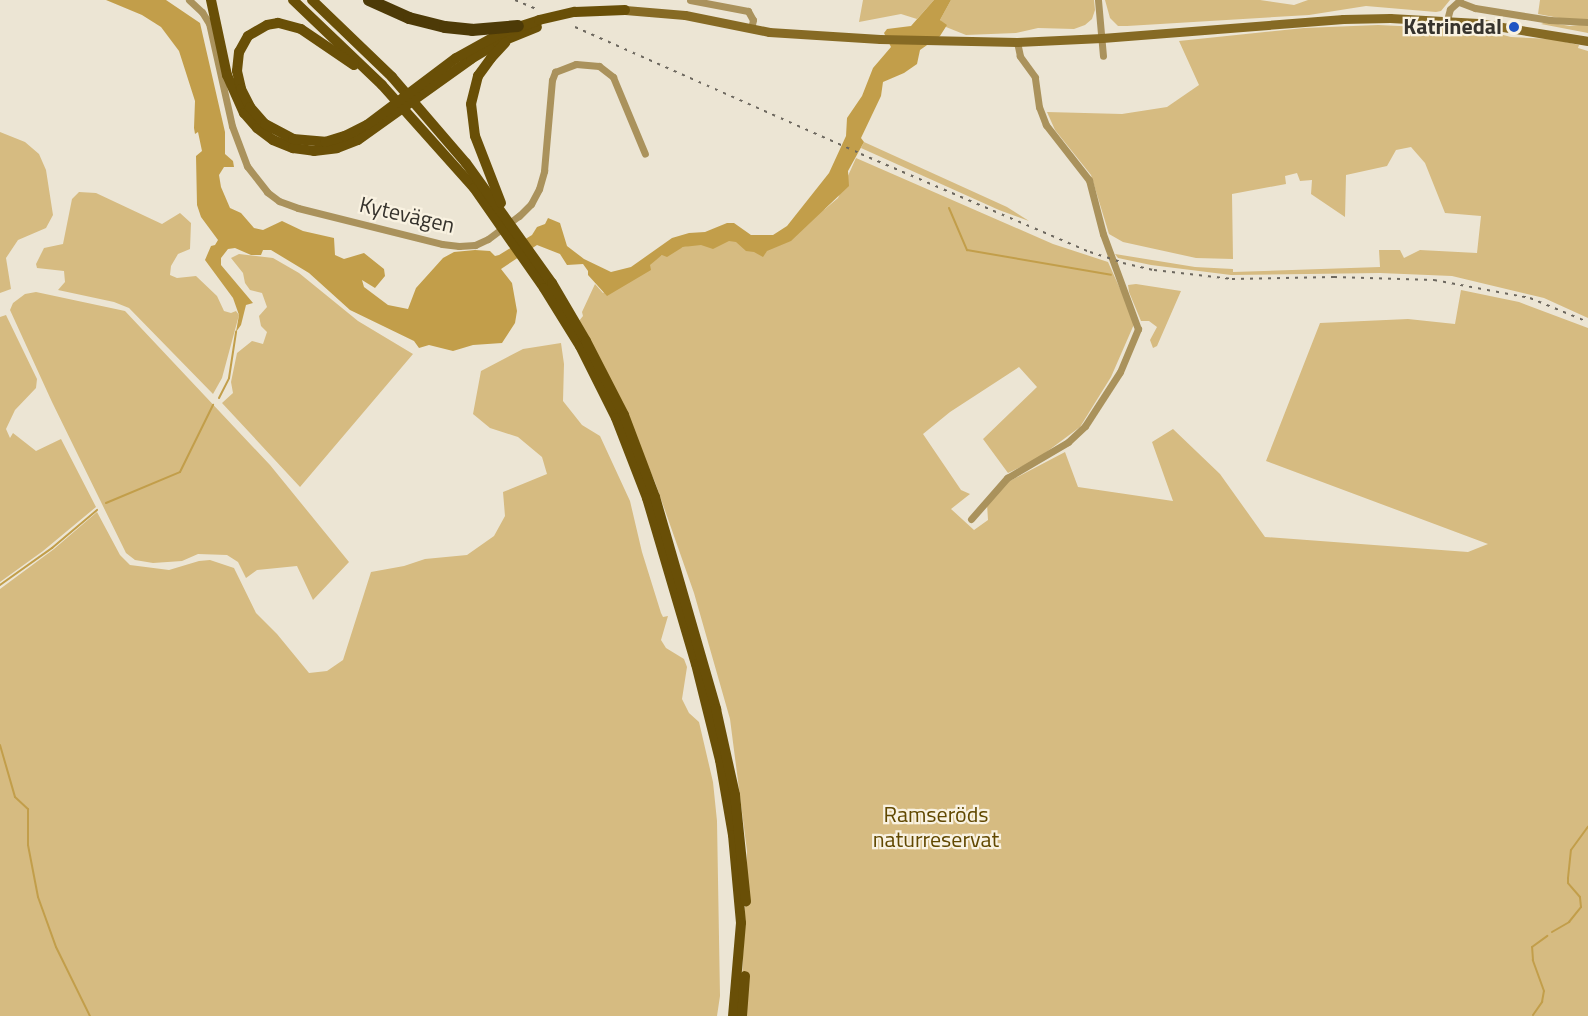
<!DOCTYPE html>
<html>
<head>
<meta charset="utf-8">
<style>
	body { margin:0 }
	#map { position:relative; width:1588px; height:1016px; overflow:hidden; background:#ece5d4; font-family:"Titillium Web",sans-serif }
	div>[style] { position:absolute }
	.green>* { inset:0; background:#d6bb81 }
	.water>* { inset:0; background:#c29e4a }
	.stream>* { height:2px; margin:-1px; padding:0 1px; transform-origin:1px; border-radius:1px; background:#c29e4a }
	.street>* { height:7px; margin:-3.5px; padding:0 3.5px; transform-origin:3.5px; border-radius:3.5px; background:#aa925c }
	.secondary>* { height:9px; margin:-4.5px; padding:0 4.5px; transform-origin:4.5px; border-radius:4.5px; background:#866a24 }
	.primary>* { height:10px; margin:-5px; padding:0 5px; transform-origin:5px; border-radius:5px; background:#694f07 }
	.highway>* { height:12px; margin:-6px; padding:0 6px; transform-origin:6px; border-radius:6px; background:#4d3a07 }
	.rail>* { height:2px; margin-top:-1px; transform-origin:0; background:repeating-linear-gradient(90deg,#6d685f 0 3px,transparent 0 9px) }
	.dots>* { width:16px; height:16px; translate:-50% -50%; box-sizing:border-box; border:3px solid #f9f2e1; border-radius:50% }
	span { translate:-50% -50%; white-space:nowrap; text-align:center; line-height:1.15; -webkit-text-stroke:4.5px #f9f2e1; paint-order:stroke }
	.poi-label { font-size:22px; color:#36332d; font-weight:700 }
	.right { translate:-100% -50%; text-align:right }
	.street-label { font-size:22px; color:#36332d }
	.park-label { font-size:22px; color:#614801 }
</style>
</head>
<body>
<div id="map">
	<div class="green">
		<i style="clip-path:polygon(863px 0,934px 0,917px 19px,901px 14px,859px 22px)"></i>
		<i style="clip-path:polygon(951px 0,1094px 0,1095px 10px,1092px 19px,1085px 25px,1074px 29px,1038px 28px,1016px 33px,966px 35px,946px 27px,940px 20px)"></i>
		<i style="clip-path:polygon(1105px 0,1260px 0,1294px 5px,1308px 0,1450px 0,1441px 11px,1436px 12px,1366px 6px,1309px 15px,1127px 26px,1118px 26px,1110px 18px)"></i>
		<i style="clip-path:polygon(1540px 0,1588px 0,1588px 19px,1575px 21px,1538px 14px)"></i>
		<i style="clip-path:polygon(1546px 22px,1570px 26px,1588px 24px,1588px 33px,1541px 24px)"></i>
		<i style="clip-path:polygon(1378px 25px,1484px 30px,1511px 37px,1552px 39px,1579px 45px,1578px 48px,1588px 51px,1588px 318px,1544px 298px,1452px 276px,1380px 273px,1231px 275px,1151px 265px,1118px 258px,1115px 254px,1195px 267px,1233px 269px,1233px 272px,1380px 267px,1379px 250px,1400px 250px,1404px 258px,1420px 250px,1477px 253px,1481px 216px,1445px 213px,1425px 163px,1411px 147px,1396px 150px,1387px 166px,1346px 175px,1345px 217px,1311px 194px,1312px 180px,1300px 181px,1297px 173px,1285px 176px,1286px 184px,1232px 194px,1233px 259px,1196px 258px,1123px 242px,1109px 234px,1091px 175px,1055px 130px,1047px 112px,1122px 114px,1167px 107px,1199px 85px,1179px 41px,1304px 28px)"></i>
		<i style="clip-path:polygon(0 132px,25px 142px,39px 154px,46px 170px,53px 215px,46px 228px,18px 240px,6px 258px,11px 289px,0 293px)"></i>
		<i style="clip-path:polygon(864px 142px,1007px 207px,1029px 221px,999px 210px,861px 148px)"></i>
		<i style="clip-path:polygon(856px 158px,1053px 244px,1108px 262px,1135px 322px,1111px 377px,1080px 427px,1037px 459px,1008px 473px,983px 439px,1037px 387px,1019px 367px,950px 412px,923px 434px,961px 490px,970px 494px,951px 509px,974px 530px,988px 520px,987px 504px,1001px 490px,1004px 484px,1065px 452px,1078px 487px,1173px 501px,1152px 442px,1173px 429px,1220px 474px,1265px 537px,1468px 552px,1488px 544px,1266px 461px,1320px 323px,1408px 319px,1455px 324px,1461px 290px,1519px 302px,1588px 328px,1588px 1016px,732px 1016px,742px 981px,747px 851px,730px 719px,694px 593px,655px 482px,615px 392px,579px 321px,583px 316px,582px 312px,595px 284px,603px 293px,662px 255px,683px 247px,726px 238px,756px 246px,825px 209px,838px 198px)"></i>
		<i style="clip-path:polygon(79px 192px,96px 193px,162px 224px,180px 213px,191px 223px,190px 249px,178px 254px,171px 266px,170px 275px,177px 278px,196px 276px,217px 296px,224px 311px,231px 313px,236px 311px,239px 315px,222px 378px,213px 394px,129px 308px,114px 302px,58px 290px,65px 282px,64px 271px,37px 268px,36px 264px,44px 248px,63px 244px,72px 199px)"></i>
		<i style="clip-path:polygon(239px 254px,273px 258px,299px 273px,358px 321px,413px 354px,300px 487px,222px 403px,233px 393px,231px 382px,237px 353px,252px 341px,263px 344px,267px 332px,261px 326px,259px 316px,267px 307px,262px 293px,250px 290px,245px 283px,243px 273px,231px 258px)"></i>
		<i style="clip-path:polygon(1136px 284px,1181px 291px,1157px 346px,1153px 348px,1150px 340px,1157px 327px,1149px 321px,1141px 321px,1129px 292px,1128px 285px)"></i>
		<i style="clip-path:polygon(36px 292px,125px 311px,270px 465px,349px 562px,313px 600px,297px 566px,257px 570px,246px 578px,238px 562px,227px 555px,198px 554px,182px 561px,153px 563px,135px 560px,126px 553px,52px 402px,10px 310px,13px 303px,25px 294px)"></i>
		<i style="clip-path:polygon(6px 315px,37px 379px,36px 388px,15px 410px,6px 429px,10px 438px,13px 433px,36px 451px,61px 439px,96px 507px,43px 551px,0 582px,0 317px)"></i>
		<i style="clip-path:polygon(561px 343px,564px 364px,563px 401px,582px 425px,600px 436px,630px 501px,642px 552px,661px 613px,663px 617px,668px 616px,661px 640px,666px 648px,684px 659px,687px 667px,682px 699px,689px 713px,699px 722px,713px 782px,717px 821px,720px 996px,717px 1016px,0 1016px,0 589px,54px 549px,97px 512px,120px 555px,130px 565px,169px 570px,199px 561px,210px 560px,234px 568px,256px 613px,277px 634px,309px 673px,327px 671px,343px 660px,371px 572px,404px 566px,425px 559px,467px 555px,494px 536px,505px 516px,503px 492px,547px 474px,542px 457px,518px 437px,490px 428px,473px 414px,481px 371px,523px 349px)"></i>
	</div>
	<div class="water">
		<i style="clip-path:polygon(106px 0,166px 0,200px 23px,225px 132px,225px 154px,233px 161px,234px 167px,224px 167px,219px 175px,221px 187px,230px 208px,241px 213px,254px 228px,263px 230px,282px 221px,303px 231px,334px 238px,335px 255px,344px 259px,364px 253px,384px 269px,385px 276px,375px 288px,362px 280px,364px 287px,388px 305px,408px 309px,416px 288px,443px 258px,454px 252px,475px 250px,490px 251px,495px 256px,499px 255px,532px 235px,537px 227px,545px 224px,548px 218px,560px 223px,567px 246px,584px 259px,611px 272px,631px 267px,672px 238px,689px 233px,705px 232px,727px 223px,734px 223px,751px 235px,773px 235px,787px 226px,829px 173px,846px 136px,847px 118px,862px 96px,873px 68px,891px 47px,884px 33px,887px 29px,911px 26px,934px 0,951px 0,940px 20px,947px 25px,940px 36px,920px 50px,917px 64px,904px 73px,883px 82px,881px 96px,861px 138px,864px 142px,848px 171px,849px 186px,791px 241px,767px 251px,763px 257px,754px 252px,746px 251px,736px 242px,729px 241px,713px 249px,701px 245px,683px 247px,667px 257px,662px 255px,650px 265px,651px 270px,607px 296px,588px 275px,588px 271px,583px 264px,567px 265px,560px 254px,537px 245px,501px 269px,512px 283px,517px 311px,515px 323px,502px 343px,473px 345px,453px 351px,429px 345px,419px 348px,414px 341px,350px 310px,309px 273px,271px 250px,263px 250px,261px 255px,251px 255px,235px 248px,228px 249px,221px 258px,221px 265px,253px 303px,246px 305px,241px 325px,236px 332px,239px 315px,233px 298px,205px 260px,211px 246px,215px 245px,218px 240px,201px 217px,197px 205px,196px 156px,202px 151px,198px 132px,195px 134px,194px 128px,195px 101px,179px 51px,161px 27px,142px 15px)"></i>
	</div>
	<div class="stream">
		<i style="left:949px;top:208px;width:46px;rotate:66.8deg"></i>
		<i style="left:967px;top:250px;width:146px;rotate:9.8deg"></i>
		<i style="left:219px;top:398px;width:22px;rotate:-63deg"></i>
		<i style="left:229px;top:378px;width:47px;rotate:-81.3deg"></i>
		<i style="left:106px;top:503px;width:80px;rotate:-22.7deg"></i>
		<i style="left:180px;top:472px;width:75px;rotate:-63.8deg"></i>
		<i style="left:0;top:585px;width:64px;rotate:-35.4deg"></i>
		<i style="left:52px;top:548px;width:59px;rotate:-40.2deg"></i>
		<i style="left:0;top:745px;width:54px;rotate:73.9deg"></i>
		<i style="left:15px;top:797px;width:18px;rotate:43deg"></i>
		<i style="left:28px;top:809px;width:36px;rotate:90deg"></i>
		<i style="left:28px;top:845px;width:53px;rotate:79.1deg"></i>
		<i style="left:38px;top:897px;width:53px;rotate:70.2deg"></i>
		<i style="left:56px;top:947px;width:77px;rotate:63.8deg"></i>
		<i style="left:1552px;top:932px;width:20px;rotate:-30deg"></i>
		<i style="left:1569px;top:922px;width:19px;rotate:-51deg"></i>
		<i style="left:1581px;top:907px;width:10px;rotate:-96deg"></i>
		<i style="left:1580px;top:897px;width:18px;rotate:-131deg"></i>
		<i style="left:1568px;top:883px;width:5px;rotate:-90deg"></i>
		<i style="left:1568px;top:878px;width:28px;rotate:-84deg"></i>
		<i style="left:1571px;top:850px;width:29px;rotate:-54deg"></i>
		<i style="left:1533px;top:1015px;width:16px;rotate:-55deg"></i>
		<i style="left:1542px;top:1002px;width:11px;rotate:-80deg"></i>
		<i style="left:1544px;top:991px;width:33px;rotate:-110deg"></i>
		<i style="left:1533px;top:960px;width:13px;rotate:-94deg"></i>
		<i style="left:1532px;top:947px;width:19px;rotate:-36deg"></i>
	</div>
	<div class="street">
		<i style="left:189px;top:0;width:18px;rotate:43deg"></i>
		<i style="left:202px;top:12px;width:13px;rotate:58deg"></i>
		<i style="left:209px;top:23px;width:106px;rotate:77.4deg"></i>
		<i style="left:232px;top:126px;width:43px;rotate:69.4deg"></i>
		<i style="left:247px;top:166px;width:33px;rotate:52deg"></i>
		<i style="left:267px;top:192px;width:15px;rotate:37deg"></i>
		<i style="left:279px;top:201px;width:20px;rotate:20deg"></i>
		<i style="left:298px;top:208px;width:148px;rotate:14deg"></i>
		<i style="left:442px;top:244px;width:17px;rotate:7deg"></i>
		<i style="left:459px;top:246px;width:16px;rotate:-4deg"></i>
		<i style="left:475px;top:245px;width:14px;rotate:-25deg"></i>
		<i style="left:488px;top:239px;width:39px;rotate:-37deg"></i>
		<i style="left:519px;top:216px;width:17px;rotate:-45deg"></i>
		<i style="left:531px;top:204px;width:17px;rotate:-62deg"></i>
		<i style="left:539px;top:189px;width:19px;rotate:-74deg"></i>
		<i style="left:544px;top:171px;width:91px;rotate:-85deg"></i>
		<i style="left:552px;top:80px;width:9px;rotate:-69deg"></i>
		<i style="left:555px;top:72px;width:22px;rotate:-21deg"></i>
		<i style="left:576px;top:64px;width:23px;rotate:5deg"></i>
		<i style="left:599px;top:66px;width:18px;rotate:38deg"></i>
		<i style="left:613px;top:77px;width:83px;rotate:67.4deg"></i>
		<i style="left:690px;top:0;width:59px;rotate:10.7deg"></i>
		<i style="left:748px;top:11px;width:10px;rotate:61deg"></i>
		<i style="left:753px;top:20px;width:9px;rotate:103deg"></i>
		<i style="left:1098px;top:0;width:56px;rotate:84.9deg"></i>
		<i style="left:1459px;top:2px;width:17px;rotate:21deg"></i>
		<i style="left:1475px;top:8px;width:76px;rotate:9.1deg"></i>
		<i style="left:1550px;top:20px;width:38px;rotate:3deg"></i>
		<i style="left:1447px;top:20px;width:11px;rotate:-75deg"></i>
		<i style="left:1450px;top:9px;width:13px;rotate:-42deg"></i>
		<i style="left:971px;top:519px;width:55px;rotate:-48.7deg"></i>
		<i style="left:1007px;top:478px;width:71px;rotate:-30.5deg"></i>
		<i style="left:1068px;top:442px;width:23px;rotate:-43deg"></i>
		<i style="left:1085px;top:426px;width:64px;rotate:-57.1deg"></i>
		<i style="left:1120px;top:372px;width:47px;rotate:-67.3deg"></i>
		<i style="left:1138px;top:329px;width:101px;rotate:-110.2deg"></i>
		<i style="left:1103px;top:234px;width:56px;rotate:-104.5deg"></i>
		<i style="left:1089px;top:180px;width:70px;rotate:-128deg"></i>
		<i style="left:1046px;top:125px;width:19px;rotate:-111deg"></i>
		<i style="left:1039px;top:107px;width:30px;rotate:-98deg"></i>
		<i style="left:1035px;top:77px;width:26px;rotate:-126deg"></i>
		<i style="left:1020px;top:56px;width:14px;rotate:-102deg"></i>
	</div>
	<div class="secondary">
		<i style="left:625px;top:10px;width:60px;rotate:4.8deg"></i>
		<i style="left:685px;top:15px;width:86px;rotate:11.4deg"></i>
		<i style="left:769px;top:32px;width:111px;rotate:3.6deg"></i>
		<i style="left:880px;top:39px;width:137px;rotate:1.3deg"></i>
		<i style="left:1017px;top:42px;width:85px;rotate:-2.7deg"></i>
		<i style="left:1102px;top:38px;width:242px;rotate:-4.5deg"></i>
		<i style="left:1343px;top:19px;width:47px;rotate:-1.2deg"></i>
		<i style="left:1390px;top:18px;width:88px;rotate:3.3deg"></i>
		<i style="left:1478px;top:23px;width:111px;rotate:9.3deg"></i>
	</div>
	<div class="primary">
		<i style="left:211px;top:0;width:77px;rotate:78deg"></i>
		<i style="left:227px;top:75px;width:42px;rotate:65.9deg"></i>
		<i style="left:244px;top:113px;width:20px;rotate:49deg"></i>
		<i style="left:257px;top:128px;width:20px;rotate:37deg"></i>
		<i style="left:273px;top:140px;width:22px;rotate:22deg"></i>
		<i style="left:293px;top:148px;width:21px;rotate:8deg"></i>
		<i style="left:314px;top:151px;width:23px;rotate:-7deg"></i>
		<i style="left:337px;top:148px;width:22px;rotate:-21deg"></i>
		<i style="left:358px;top:140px;width:139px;rotate:-35.6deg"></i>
		<i style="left:471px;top:59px;width:31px;rotate:-31deg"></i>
		<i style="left:498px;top:43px;width:42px;rotate:-22.3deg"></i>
		<i style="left:293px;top:0;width:123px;rotate:43.7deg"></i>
		<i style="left:382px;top:85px;width:138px;rotate:48.2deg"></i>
		<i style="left:474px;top:188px;width:122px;rotate:55deg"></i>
		<i style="left:544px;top:288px;width:68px;rotate:58.2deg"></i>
		<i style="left:580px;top:346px;width:80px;rotate:63.4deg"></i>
		<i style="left:616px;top:418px;width:86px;rotate:68.8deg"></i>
		<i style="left:647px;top:498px;width:173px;rotate:73.6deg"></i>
		<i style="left:696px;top:664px;width:99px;rotate:76deg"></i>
		<i style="left:720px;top:760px;width:76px;rotate:80.2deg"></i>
		<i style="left:733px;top:835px;width:88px;rotate:84.8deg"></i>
		<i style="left:741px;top:923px;width:93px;rotate:94.9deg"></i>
		<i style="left:312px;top:0;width:111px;rotate:43.9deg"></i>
		<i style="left:392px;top:77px;width:113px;rotate:49.3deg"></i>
		<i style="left:466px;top:163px;width:148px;rotate:54.4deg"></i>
		<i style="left:552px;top:283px;width:67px;rotate:59.6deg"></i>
		<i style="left:586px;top:341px;width:83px;rotate:62.8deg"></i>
		<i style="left:624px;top:415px;width:88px;rotate:69.3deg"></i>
		<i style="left:655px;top:497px;width:221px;rotate:73.9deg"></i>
		<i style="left:716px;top:709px;width:88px;rotate:77.5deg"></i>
		<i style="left:735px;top:795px;width:107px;rotate:84.1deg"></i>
		<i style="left:354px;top:65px;width:64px;rotate:-145.8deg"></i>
		<i style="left:301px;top:29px;width:24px;rotate:-165deg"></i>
		<i style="left:278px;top:23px;width:11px;rotate:170deg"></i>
		<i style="left:267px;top:25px;width:22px;rotate:150deg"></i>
		<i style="left:248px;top:36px;width:18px;rotate:119deg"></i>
		<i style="left:239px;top:52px;width:19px;rotate:96deg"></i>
		<i style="left:237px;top:71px;width:18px;rotate:77deg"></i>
		<i style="left:241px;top:89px;width:20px;rotate:63deg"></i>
		<i style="left:250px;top:107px;width:23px;rotate:49deg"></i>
		<i style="left:265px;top:124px;width:32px;rotate:28deg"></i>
		<i style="left:293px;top:139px;width:32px;rotate:5deg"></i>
		<i style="left:325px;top:142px;width:21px;rotate:-17deg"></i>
		<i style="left:345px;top:136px;width:25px;rotate:-27deg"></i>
		<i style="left:367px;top:125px;width:111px;rotate:-37deg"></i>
		<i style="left:456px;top:58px;width:54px;rotate:-29deg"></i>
		<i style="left:503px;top:32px;width:38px;rotate:-18deg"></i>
		<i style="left:539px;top:20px;width:37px;rotate:-13deg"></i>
		<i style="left:575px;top:12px;width:50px;rotate:-2.3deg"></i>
		<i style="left:501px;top:203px;width:72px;rotate:-111.2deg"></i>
		<i style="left:475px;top:136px;width:32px;rotate:-97deg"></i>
		<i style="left:471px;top:104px;width:29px;rotate:-76deg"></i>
		<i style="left:478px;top:76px;width:22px;rotate:-54deg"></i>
		<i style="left:491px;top:58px;width:21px;rotate:-47deg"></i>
		<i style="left:742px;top:1016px;width:40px;rotate:-85.7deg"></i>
	</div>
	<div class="highway">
		<i style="left:369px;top:0;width:44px;rotate:24.2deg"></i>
		<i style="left:409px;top:18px;width:37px;rotate:14deg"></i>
		<i style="left:445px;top:27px;width:27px;rotate:6deg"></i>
		<i style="left:472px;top:30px;width:46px;rotate:-5deg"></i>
	</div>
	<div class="rail">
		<i style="left:515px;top:0;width:25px;rotate:23deg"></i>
		<i style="left:575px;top:27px;width:313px;rotate:23.9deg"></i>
		<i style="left:861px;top:154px;width:249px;rotate:23.2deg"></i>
		<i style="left:1090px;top:252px;width:35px;rotate:18deg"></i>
		<i style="left:1123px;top:263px;width:32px;rotate:13deg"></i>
		<i style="left:1154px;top:270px;width:79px;rotate:6.6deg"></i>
		<i style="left:1232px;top:279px;width:102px;rotate:-1.1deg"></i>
		<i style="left:1334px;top:277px;width:100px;rotate:1.7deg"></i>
		<i style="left:1434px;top:280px;width:98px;rotate:10.6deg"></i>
		<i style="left:1530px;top:298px;width:63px;rotate:22.5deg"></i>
	</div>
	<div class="dots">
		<i style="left:1514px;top:27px;background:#2156c3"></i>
	</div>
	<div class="poi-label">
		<span class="right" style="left:1502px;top:27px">Katrinedal</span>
	</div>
	<div class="street-label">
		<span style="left:407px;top:215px;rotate:13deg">Kytevägen</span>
	</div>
	<div class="park-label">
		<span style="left:936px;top:827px">Ramseröds<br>naturreservat</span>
	</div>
</div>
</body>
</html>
